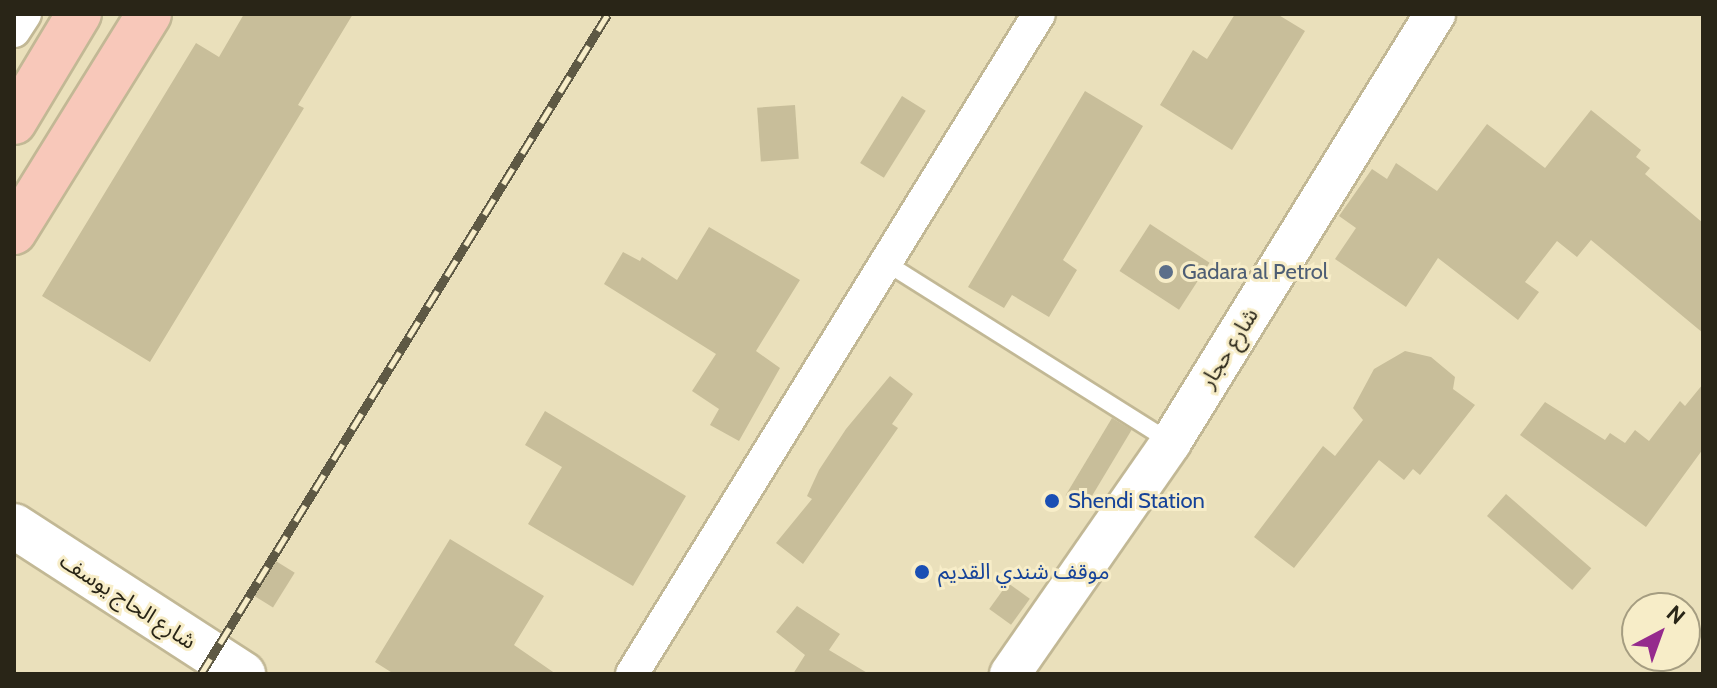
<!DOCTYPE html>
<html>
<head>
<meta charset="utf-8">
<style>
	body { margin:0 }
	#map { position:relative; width:1717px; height:688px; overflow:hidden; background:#eae0bb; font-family:Cabin,"Noto Sans Arabic",sans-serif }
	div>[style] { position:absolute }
	.building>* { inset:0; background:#c8be9a; transform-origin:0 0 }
	.roads { filter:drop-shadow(2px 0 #c2b895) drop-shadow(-2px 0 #c2b895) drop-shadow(0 2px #c2b895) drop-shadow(0 -2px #c2b895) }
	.service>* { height:16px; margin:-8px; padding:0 8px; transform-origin:8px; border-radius:8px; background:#fff }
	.minor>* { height:32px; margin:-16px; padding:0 16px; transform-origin:16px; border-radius:16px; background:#fff }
	.tertiary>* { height:40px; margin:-20px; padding:0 20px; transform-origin:20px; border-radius:20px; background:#fff }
	.secondary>* { height:44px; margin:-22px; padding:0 22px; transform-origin:22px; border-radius:22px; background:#fff }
	.primary>* { height:44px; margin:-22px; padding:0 22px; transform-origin:22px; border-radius:22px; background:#f8c8ba }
	.rail>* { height:9px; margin-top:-4.5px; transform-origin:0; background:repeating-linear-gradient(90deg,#f7edc8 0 18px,#5e5944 0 36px); box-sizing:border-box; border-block:2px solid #5e5944 }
	.dots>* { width:22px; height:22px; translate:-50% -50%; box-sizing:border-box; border:4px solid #f7edc8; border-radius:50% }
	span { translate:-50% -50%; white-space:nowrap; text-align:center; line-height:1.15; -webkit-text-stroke:6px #f7edc8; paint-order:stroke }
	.service-label { font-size:22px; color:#4e5e75 }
	.left { translate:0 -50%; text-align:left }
	.street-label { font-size:22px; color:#292517 }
	.transit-label { font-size:22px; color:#164399 }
	.frame { position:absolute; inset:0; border:16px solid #292517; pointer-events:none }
	.north { position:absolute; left:1621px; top:592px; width:80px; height:80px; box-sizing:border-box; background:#f7edc8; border:2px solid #a59d81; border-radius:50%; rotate:41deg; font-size:22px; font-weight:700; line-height:32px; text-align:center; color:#292517 }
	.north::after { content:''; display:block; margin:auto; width:28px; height:36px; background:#952b8d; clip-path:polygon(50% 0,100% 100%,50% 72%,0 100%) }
</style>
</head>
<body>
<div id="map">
	<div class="building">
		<i style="clip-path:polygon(244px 14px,353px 14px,298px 105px,304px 108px,150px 362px,42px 296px,196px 43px,219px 57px)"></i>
		<i style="clip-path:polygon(1235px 14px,1277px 14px,1305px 31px,1232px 150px,1160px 105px,1193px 50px,1207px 59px)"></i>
		<i style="clip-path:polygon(1085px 91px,1143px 126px,1063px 260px,1077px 270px,1049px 317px,1012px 295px,1004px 308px,968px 287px)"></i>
		<i style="left:902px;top:96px;width:28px;height:79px;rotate:32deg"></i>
		<i style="left:795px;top:105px;width:54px;height:38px;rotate:86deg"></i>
		<i style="clip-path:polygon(1591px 110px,1641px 150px,1636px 157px,1650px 168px,1645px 174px,1703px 223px,1703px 333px,1591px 240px,1577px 257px,1557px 241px,1525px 282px,1539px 292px,1518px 320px,1438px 258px,1406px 307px,1335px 259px,1356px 228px,1339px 216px,1372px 169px,1387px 179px,1396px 163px,1437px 191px,1487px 124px,1545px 168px)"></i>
		<i style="left:1150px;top:224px;width:71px;height:56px;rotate:33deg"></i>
		<i style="clip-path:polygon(709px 227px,800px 280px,756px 351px,780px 368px,739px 441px,710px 425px,719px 409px,692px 391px,716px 354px,604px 284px,623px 252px,640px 261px,642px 257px,677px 280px)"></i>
		<i style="clip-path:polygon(1405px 351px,1431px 357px,1455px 377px,1453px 389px,1475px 405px,1420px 475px,1413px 469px,1404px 480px,1379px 460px,1294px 568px,1254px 537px,1323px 446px,1335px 456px,1363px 420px,1353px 408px,1374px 369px)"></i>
		<i style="clip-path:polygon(890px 376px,913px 394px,892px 424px,898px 428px,803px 564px,776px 543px,812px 499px,807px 496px,819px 470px,846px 429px)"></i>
		<i style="clip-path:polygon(1703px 384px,1703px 449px,1646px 527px,1520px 435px,1545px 402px,1605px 440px,1610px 433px,1625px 443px,1635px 430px,1649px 441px,1680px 401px,1685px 406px)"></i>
		<i style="clip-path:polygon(545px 411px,686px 496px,633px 586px,528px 524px,562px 467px,525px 445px)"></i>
		<i style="left:1112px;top:418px;width:23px;height:90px;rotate:31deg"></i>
		<i style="left:1506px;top:494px;width:113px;height:29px;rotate:41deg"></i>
		<i style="clip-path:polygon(450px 539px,544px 596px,514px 645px,556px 674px,394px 674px,375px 662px)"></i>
		<i style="left:271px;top:558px;width:28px;height:41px;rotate:32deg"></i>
		<i style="left:1008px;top:583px;width:27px;height:32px;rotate:36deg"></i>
		<i style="clip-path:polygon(797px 606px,840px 634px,829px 650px,869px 674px,793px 674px,805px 655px,776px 632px)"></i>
	</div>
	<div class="roads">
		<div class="service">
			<i style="left:888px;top:264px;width:334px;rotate:32.2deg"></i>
		</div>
		<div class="minor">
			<i style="left:14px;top:31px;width:20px;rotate:-57deg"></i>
			<i style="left:632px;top:674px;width:775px;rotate:-58.34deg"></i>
		</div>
		<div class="tertiary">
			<i style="left:1010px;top:674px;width:282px;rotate:-55.2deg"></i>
			<i style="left:1171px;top:442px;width:503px;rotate:-58.33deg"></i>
		</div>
		<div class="secondary">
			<i style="left:14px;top:526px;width:273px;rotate:32.9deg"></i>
		</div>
		<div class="primary">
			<i style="left:14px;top:122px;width:126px;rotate:-59deg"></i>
			<i style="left:14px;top:232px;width:256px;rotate:-58.2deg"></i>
		</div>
	</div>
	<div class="rail">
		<i style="left:201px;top:674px;width:775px;rotate:-58.34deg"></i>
	</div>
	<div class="dots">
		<i style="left:1166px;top:272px;background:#5c6f8a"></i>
		<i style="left:1052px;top:501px;background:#1a4fb4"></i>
		<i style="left:922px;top:572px;background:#1a4fb4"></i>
	</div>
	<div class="service-label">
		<span class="left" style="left:1182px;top:272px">Gadara al Petrol</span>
	</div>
	<div class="street-label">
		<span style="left:1229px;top:348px;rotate:-58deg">شارع حجار</span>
		<span style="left:128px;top:601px;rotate:33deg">شارع الحاج يوسف</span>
	</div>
	<div class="transit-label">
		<span class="left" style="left:1068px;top:501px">Shendi Station</span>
		<span class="left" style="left:938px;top:572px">موقف شندي القديم</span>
	</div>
	<div class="frame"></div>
	<div class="north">N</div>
</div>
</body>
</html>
